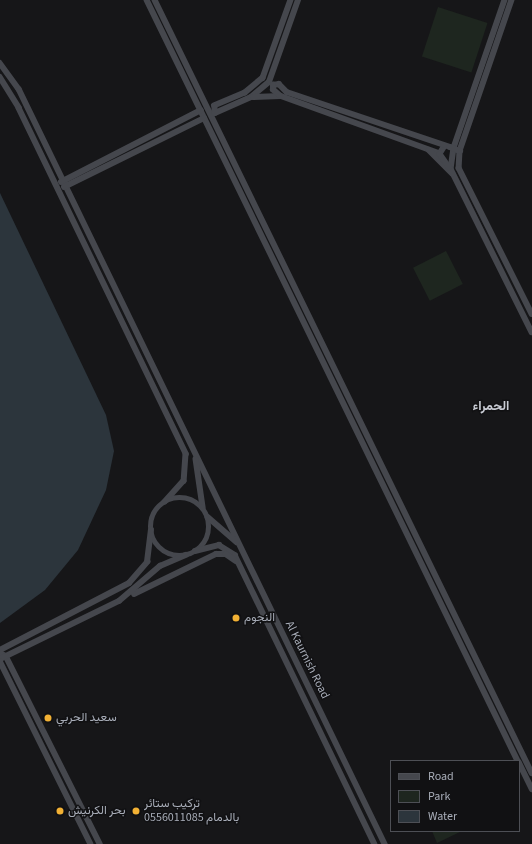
<!DOCTYPE html>
<html>
<head>
<meta charset="utf-8">
<style>
	body { margin:0 }
	#map { position:relative; width:532px; height:844px; overflow:hidden; background:#161618; font-family:"Source Sans 3",Vazirmatn,sans-serif }
	div>[style] { position:absolute }
	.green>* { inset:0; background:#1e261f; transform-origin:0 0 }
	.water>* { inset:0; background:#2c353c }
	.secondary>* { height:5.5px; margin:-2.75px; padding:0 2.75px; transform-origin:2.75px; border-radius:2.75px; background:#45474d }
	.secondary>.ring { margin:-2.75px; padding:0; box-sizing:content-box; background:none; border:5.5px solid #45474d; border-radius:50% }
	.dots>* { width:11px; height:11px; translate:-50% -50%; box-sizing:border-box; border:2px solid #111113; border-radius:50% }
	span { translate:-50% -50%; white-space:nowrap; text-align:center; line-height:1.15; -webkit-text-stroke:3px #111113; paint-order:stroke }
	.poi-label { font-size:12px; color:#a8adb8 }
	.left { translate:0 -50%; text-align:left }
	.street-label { font-size:12px; color:#a8adb8 }
	.neighbourhood-label { font-size:13px; color:#c9ccd4; font-weight:700 }
	.legend { position:absolute; left:390px; top:760px; width:130px; height:72px; box-sizing:border-box; background:#111113; border:1px solid #4d4f55; margin:0; padding:5px 7px; list-style:none; font-size:12px; color:#a8adb8 }
	.legend li { display:flex; align-items:center; gap:8px; height:20px }
	.legend b { width:20px; border:1px solid #4d4f55 }
</style>
</head>
<body>
<div id="map">
	<div class="green">
		<i style="left:438px;top:7px;width:52px;height:52px;rotate:18deg"></i>
		<i style="left:446px;top:251px;width:37px;height:37px;rotate:63deg"></i>
		<i style="clip-path:polygon(432px 831px,462px 831px,437px 843px)"></i>
	</div>
	<div class="water">
		<i style="clip-path:polygon(0 193px,106px 415px,114px 451px,106px 490px,78px 550px,45px 590px,0 623px)"></i>
	</div>
	<div class="secondary">
		<i style="left:147px;top:0;width:847px;rotate:64.01deg"></i>
		<i style="left:155px;top:0;width:860px;rotate:64deg"></i>
		<i style="left:291px;top:0;width:83px;rotate:109.7deg"></i>
		<i style="left:263px;top:78px;width:23px;rotate:140deg"></i>
		<i style="left:245px;top:93px;width:33px;rotate:157deg"></i>
		<i style="left:215px;top:106px;width:7px;rotate:90deg"></i>
		<i style="left:215px;top:113px;width:39px;rotate:-24deg"></i>
		<i style="left:251px;top:97px;width:23px;rotate:-40deg"></i>
		<i style="left:269px;top:82px;width:87px;rotate:-70.5deg"></i>
		<i style="left:505px;top:0;width:157px;rotate:109deg"></i>
		<i style="left:454px;top:148px;width:21px;rotate:98deg"></i>
		<i style="left:451px;top:169px;width:182px;rotate:63.6deg"></i>
		<i style="left:512px;top:0;width:160px;rotate:109deg"></i>
		<i style="left:460px;top:151px;width:17px;rotate:93deg"></i>
		<i style="left:459px;top:168px;width:163px;rotate:63.4deg"></i>
		<i style="left:0;top:63px;width:32px;rotate:54deg"></i>
		<i style="left:19px;top:89px;width:839px;rotate:64.14deg"></i>
		<i style="left:0;top:77px;width:36px;rotate:58deg"></i>
		<i style="left:19px;top:108px;width:384px;rotate:64.2deg"></i>
		<i style="left:186px;top:454px;width:27px;rotate:94deg"></i>
		<i style="left:184px;top:481px;width:28px;rotate:132deg"></i>
		<i style="left:253px;top:97px;width:27px;rotate:-2deg"></i>
		<i style="left:445px;top:146px;width:9px;rotate:122deg"></i>
		<i style="left:440px;top:154px;width:170px;rotate:-160.1deg"></i>
		<i style="left:280px;top:96px;width:9px;rotate:-139deg"></i>
		<i style="left:273px;top:90px;width:5px;rotate:-90deg"></i>
		<i style="left:273px;top:85px;width:6px;rotate:-9deg"></i>
		<i style="left:279px;top:84px;width:11px;rotate:45deg"></i>
		<i style="left:287px;top:92px;width:172px;rotate:18.6deg"></i>
		<i style="left:450px;top:147px;width:11px;rotate:22deg"></i>
		<i style="left:429px;top:150px;width:33px;rotate:45deg"></i>
		<i style="left:440px;top:154px;width:16px;rotate:55deg"></i>
		<i style="left:61px;top:182px;width:157px;rotate:-27.2deg"></i>
		<i style="left:64px;top:187px;width:156px;rotate:-26.2deg"></i>
		<i style="left:196px;top:459px;width:49px;rotate:81.7deg"></i>
		<i class="ring" style="left:151px;top:498px;width:52.5px;height:52.5px"></i>
		<i style="left:208px;top:517px;width:38px;rotate:41deg"></i>
		<i style="left:195px;top:551px;width:25px;rotate:-14deg"></i>
		<i style="left:219px;top:545px;width:19px;rotate:32deg"></i>
		<i style="left:235px;top:555px;width:321px;rotate:64.2deg"></i>
		<i style="left:134px;top:594px;width:91px;rotate:-26deg"></i>
		<i style="left:216px;top:554px;width:10px"></i>
		<i style="left:226px;top:554px;width:12px;rotate:35deg"></i>
		<i style="left:0;top:650px;width:145px;rotate:-27.4deg"></i>
		<i style="left:129px;top:583px;width:28px;rotate:-49deg"></i>
		<i style="left:147px;top:562px;width:32px;rotate:-83deg"></i>
		<i style="left:0;top:653px;width:7px;rotate:27deg"></i>
		<i style="left:6px;top:656px;width:210px;rotate:63.4deg"></i>
		<i style="left:0;top:659px;width:132px;rotate:-26deg"></i>
		<i style="left:119px;top:601px;width:54px;rotate:-40.5deg"></i>
		<i style="left:160px;top:566px;width:28px;rotate:-23deg"></i>
		<i style="left:0;top:661px;width:204px;rotate:63.6deg"></i>
		<i style="left:519px;top:762px;width:30px;rotate:64deg"></i>
	</div>
	<div class="dots">
		<i style="left:236px;top:618px;background:#f2b134"></i>
		<i style="left:48px;top:718px;background:#f2b134"></i>
		<i style="left:60px;top:811px;background:#f2b134"></i>
		<i style="left:136px;top:811px;background:#f2b134"></i>
	</div>
	<div class="poi-label">
		<span class="left" style="left:244px;top:618px">النجوم</span>
		<span class="left" style="left:56px;top:718px">سعيد الحربي</span>
		<span class="left" style="left:144px;top:811px">تركيب ستائر<br>بالدمام 0556011085</span>
		<span class="left" style="left:68px;top:811px">بحر الكرنيش</span>
	</div>
	<div class="street-label">
		<span style="left:307px;top:660px;rotate:64deg">Al Kaurnish Road</span>
	</div>
	<div class="neighbourhood-label">
		<span style="left:491px;top:406px">الحمراء</span>
	</div>
	<ul class="legend">
	<li><b style="height:5px;background:#45474d"></b>Road</li>
	<li><b style="height:11px;background:#1e261f"></b>Park</li>
	<li><b style="height:11px;background:#2c353c"></b>Water</li>
	</ul>
</div>
</body>
</html>
